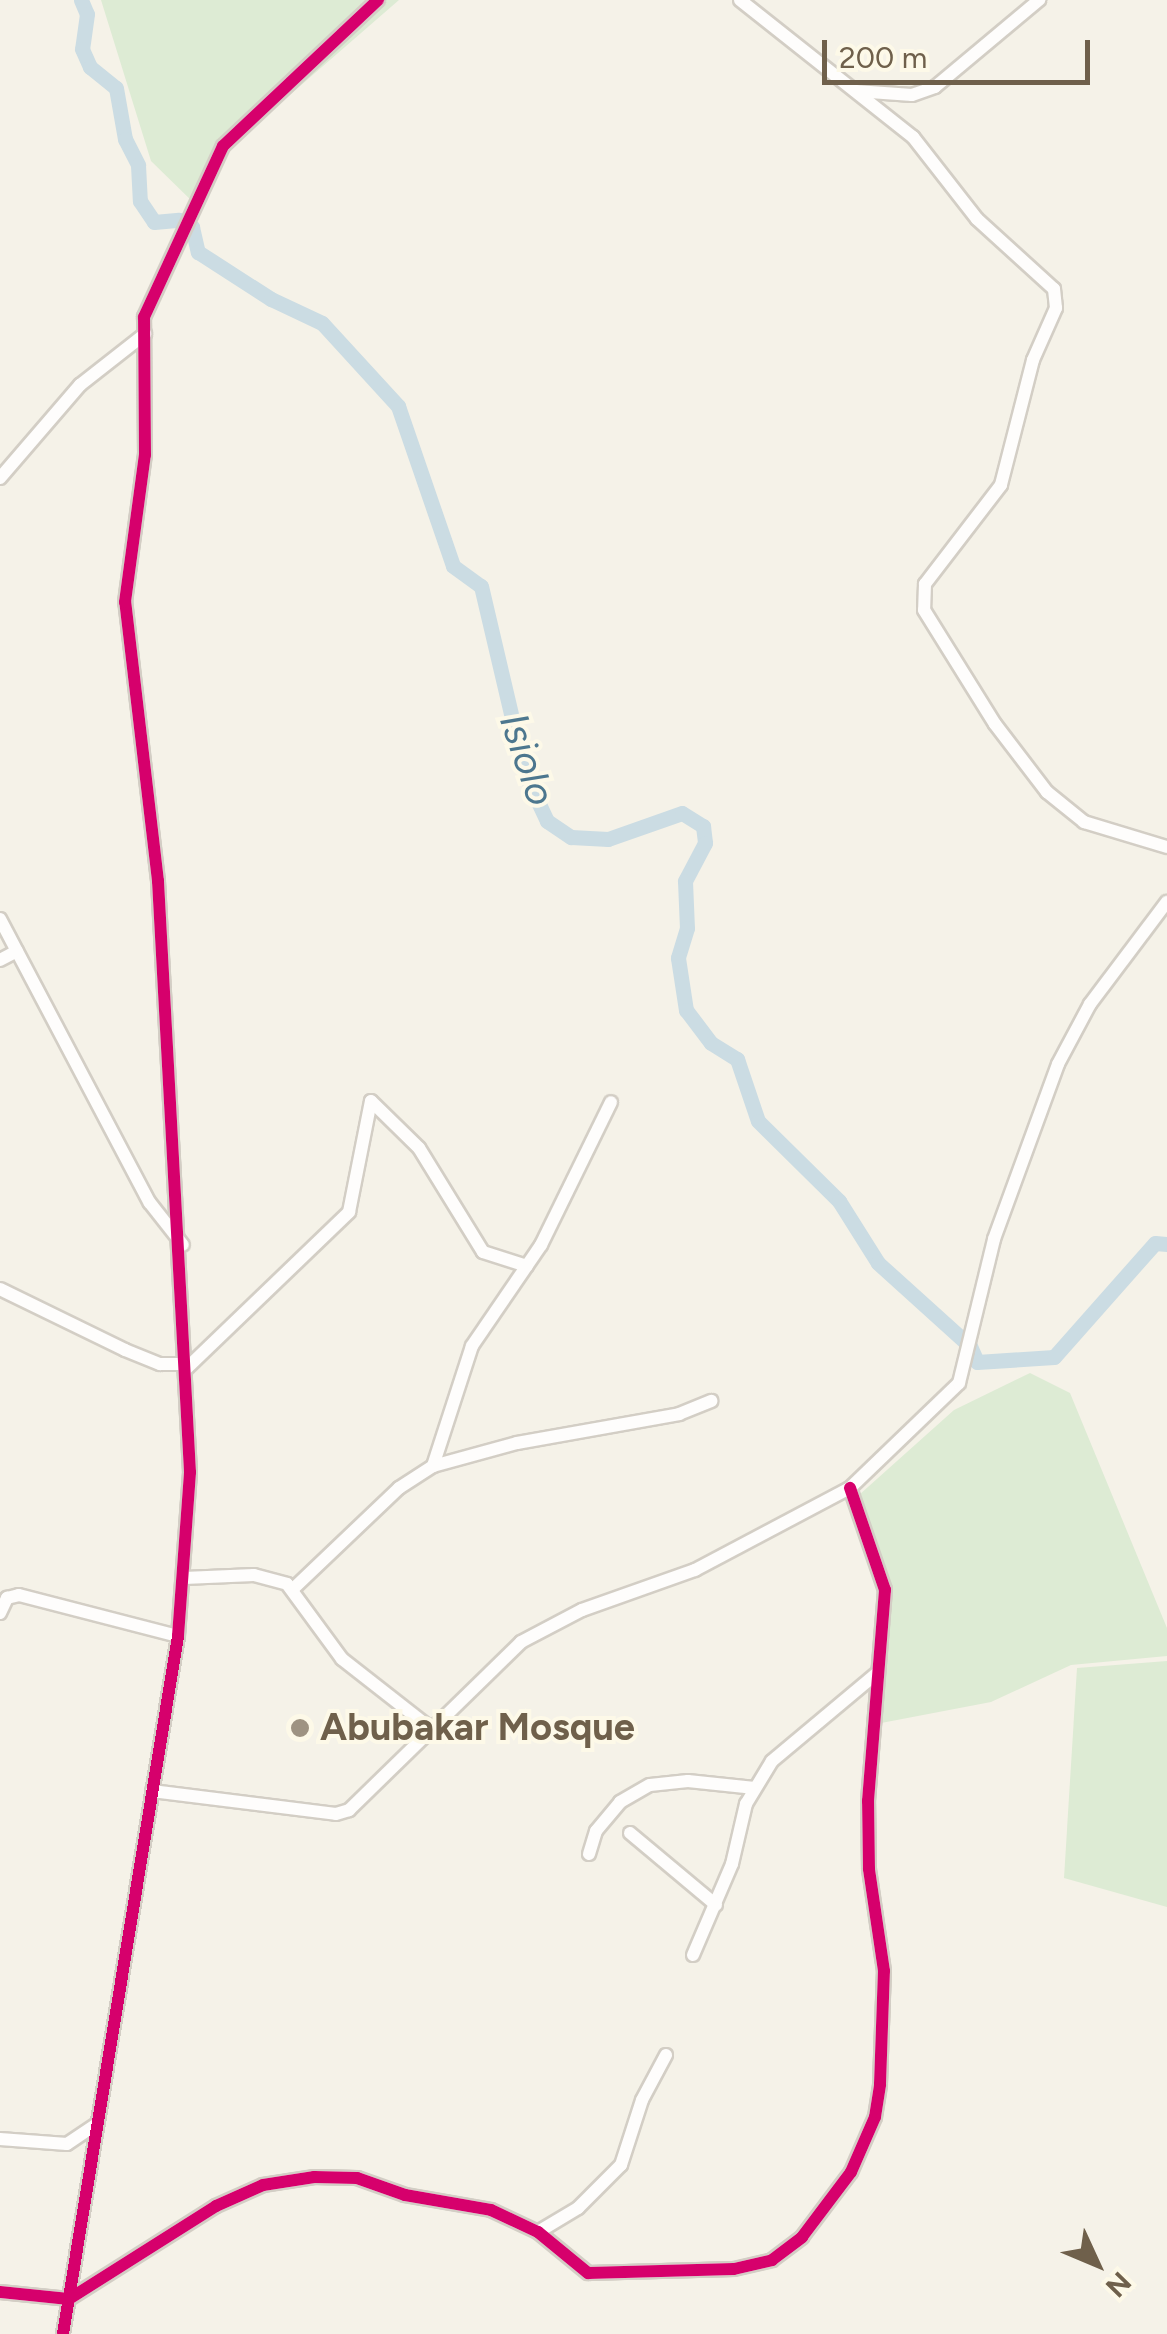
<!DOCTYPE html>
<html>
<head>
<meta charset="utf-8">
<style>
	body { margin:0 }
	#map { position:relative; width:1167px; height:2334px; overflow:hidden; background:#f5f2e8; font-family:Figtree,sans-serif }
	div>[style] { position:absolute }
	.green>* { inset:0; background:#ddebd4 }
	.river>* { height:15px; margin:-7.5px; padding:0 7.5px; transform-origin:7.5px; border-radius:7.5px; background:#cbdce3 }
	.roads { filter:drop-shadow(2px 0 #d3cec5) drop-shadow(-2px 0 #d3cec5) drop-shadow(0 2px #d3cec5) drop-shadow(0 -2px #d3cec5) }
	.minor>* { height:12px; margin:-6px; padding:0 6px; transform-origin:6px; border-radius:6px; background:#fefdfc }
	.cycleway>* { height:12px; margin:-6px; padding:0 6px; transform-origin:6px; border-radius:6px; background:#d6006c }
	.dots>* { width:28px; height:28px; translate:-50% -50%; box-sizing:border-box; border:5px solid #fdf9e8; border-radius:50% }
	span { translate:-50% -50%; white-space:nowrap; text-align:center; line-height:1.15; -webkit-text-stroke:8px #fdf9e8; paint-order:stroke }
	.poi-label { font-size:38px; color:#6f604b; font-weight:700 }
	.left { translate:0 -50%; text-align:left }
	.water-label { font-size:40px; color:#4d778e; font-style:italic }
	.north { position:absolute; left:1047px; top:2214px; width:100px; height:100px; -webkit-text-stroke:8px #fdf9e8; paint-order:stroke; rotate:134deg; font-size:28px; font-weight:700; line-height:40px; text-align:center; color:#6f604b }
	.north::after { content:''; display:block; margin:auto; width:35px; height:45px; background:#6f604b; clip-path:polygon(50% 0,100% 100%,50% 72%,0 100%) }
	.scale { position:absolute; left:822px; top:40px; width:268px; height:45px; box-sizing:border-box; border:5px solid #6f604b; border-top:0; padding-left:12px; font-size:30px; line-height:35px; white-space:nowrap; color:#6f604b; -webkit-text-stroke:8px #fdf9e8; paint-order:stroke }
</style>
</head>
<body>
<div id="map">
	<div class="green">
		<i style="clip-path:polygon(101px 0,399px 0,223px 153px,196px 205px,151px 161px)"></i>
		<i style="clip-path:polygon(1030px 1373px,1070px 1393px,1167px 1628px,1167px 1656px,1071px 1665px,991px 1702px,876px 1724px,891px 1610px,859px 1495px,954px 1410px)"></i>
		<i style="clip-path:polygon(1167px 1661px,1167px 1907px,1064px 1878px,1077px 1668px)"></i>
	</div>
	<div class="river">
		<i style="left:81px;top:0;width:15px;rotate:67deg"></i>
		<i style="left:87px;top:14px;width:35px;rotate:98deg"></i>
		<i style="left:82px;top:49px;width:20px;rotate:66deg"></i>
		<i style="left:90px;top:67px;width:33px;rotate:39deg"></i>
		<i style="left:116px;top:88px;width:52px;rotate:80deg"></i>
		<i style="left:125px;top:139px;width:29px;rotate:63deg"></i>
		<i style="left:138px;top:165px;width:36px;rotate:87deg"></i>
		<i style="left:140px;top:201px;width:25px;rotate:56deg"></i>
		<i style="left:154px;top:222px;width:25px;rotate:-5deg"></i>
		<i style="left:179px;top:220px;width:15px;rotate:28deg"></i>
		<i style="left:192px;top:227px;width:26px;rotate:77deg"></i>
		<i style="left:198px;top:252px;width:87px;rotate:32.8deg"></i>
		<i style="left:271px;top:299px;width:56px;rotate:25.2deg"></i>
		<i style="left:322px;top:323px;width:113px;rotate:47.5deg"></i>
		<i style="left:398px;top:406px;width:169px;rotate:71deg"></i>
		<i style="left:453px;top:566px;width:34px;rotate:36deg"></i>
		<i style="left:481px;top:586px;width:193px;rotate:76.8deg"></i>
		<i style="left:525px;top:774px;width:52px;rotate:64.9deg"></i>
		<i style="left:547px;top:821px;width:29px;rotate:34deg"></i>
		<i style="left:571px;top:837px;width:37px;rotate:3deg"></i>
		<i style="left:608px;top:839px;width:78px;rotate:-19.4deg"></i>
		<i style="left:682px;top:813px;width:25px;rotate:32deg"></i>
		<i style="left:703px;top:826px;width:17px;rotate:83deg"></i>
		<i style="left:705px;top:843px;width:43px;rotate:117.8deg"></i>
		<i style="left:685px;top:881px;width:47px;rotate:87.6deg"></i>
		<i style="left:687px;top:928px;width:31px;rotate:107deg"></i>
		<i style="left:678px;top:958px;width:53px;rotate:81.3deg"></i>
		<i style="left:686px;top:1010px;width:41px;rotate:52.9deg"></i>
		<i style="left:711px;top:1043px;width:31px;rotate:32deg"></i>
		<i style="left:737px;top:1059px;width:65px;rotate:71.3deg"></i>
		<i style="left:758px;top:1121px;width:114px;rotate:44.6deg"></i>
		<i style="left:839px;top:1201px;width:73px;rotate:57.8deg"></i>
		<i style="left:878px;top:1263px;width:124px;rotate:42.1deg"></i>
		<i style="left:970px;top:1346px;width:17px;rotate:66deg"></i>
		<i style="left:977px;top:1362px;width:77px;rotate:-3.7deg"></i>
		<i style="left:1054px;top:1357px;width:152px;rotate:-48.5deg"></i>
		<i style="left:1155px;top:1243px;width:12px;rotate:5deg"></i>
	</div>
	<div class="roads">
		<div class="minor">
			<i style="left:740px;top:0;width:221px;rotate:38.4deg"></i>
			<i style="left:913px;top:137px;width:104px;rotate:52deg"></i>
			<i style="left:977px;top:219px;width:104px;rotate:42.3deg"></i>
			<i style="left:1054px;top:289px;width:19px;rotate:84deg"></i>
			<i style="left:1056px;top:308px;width:57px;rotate:113.9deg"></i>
			<i style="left:1033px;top:360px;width:129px;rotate:104.4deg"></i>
			<i style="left:1001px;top:485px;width:125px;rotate:127.5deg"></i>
			<i style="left:925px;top:584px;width:26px;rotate:92deg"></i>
			<i style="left:924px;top:610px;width:134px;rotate:58.1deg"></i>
			<i style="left:995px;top:724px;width:86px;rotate:52.6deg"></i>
			<i style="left:1047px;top:792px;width:48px;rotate:39deg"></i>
			<i style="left:1084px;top:822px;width:87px;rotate:16.8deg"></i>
			<i style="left:856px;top:91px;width:56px;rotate:4.1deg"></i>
			<i style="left:912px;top:95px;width:24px;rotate:-19deg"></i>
			<i style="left:935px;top:87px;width:136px;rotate:-39.9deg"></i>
			<i style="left:0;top:478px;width:123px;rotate:-49.3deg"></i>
			<i style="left:80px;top:385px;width:83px;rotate:-38.1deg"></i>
			<i style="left:0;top:919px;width:321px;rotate:62.2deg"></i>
			<i style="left:150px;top:1203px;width:53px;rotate:51.8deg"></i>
			<i style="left:0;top:960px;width:19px;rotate:-28deg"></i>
			<i style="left:0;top:1289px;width:139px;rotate:26deg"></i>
			<i style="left:125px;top:1350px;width:38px;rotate:22deg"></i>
			<i style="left:160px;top:1364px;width:26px"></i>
			<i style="left:187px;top:1368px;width:225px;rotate:-43.9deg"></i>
			<i style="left:349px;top:1212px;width:113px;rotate:-78.8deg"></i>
			<i style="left:371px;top:1101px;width:67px;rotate:44.4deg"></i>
			<i style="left:419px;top:1148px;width:122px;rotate:58.4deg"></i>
			<i style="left:483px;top:1252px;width:46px;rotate:17.7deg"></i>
			<i style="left:433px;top:1466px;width:126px;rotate:-72deg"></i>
			<i style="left:472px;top:1346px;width:122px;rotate:-55.7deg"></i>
			<i style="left:541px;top:1245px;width:159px;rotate:-63.9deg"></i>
			<i style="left:184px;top:1578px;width:70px;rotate:-2.5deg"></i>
			<i style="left:254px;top:1575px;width:34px;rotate:15deg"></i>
			<i style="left:287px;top:1584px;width:93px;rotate:53.7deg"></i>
			<i style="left:342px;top:1659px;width:110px;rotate:38deg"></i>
			<i style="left:294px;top:1588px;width:145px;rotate:-43.6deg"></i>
			<i style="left:399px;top:1488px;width:40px;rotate:-32.9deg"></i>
			<i style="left:433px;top:1466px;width:87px;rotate:-15.3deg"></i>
			<i style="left:517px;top:1443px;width:165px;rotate:-10.1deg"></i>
			<i style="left:679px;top:1414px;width:35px;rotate:-22deg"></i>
			<i style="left:0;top:1613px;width:17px;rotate:-65deg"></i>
			<i style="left:7px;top:1598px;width:12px;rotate:-14deg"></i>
			<i style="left:19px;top:1595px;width:164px;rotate:14.5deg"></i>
			<i style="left:152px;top:1791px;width:185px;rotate:7.1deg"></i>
			<i style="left:336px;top:1814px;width:14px;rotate:-17deg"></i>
			<i style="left:349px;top:1810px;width:240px;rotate:-44.3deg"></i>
			<i style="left:521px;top:1642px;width:69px;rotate:-27.7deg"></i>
			<i style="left:582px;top:1610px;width:120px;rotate:-19.5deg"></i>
			<i style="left:695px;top:1570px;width:175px;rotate:-27.9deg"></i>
			<i style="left:850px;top:1488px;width:151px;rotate:-43.9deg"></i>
			<i style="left:959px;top:1383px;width:148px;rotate:-76.3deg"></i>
			<i style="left:994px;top:1239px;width:186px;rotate:-69.9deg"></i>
			<i style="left:1058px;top:1064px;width:68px;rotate:-61.9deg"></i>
			<i style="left:1090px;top:1004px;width:128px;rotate:-53deg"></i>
			<i style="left:630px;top:1833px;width:112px;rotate:39.9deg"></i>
			<i style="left:589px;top:1854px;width:24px;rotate:-73deg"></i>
			<i style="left:596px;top:1831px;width:38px;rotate:-50deg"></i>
			<i style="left:620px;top:1802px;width:34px;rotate:-30deg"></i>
			<i style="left:650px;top:1785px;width:38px;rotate:-6deg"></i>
			<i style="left:688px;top:1781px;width:67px;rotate:6deg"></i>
			<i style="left:693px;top:1955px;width:99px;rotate:-66.8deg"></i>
			<i style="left:732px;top:1864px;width:62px;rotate:-76.9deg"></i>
			<i style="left:746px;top:1804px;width:50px;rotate:-58.8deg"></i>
			<i style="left:772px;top:1761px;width:136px;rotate:-39.9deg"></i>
			<i style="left:0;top:2139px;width:67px;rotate:4.3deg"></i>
			<i style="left:67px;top:2144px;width:36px;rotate:-34deg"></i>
			<i style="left:538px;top:2232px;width:47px;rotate:-31deg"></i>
			<i style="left:578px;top:2208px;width:61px;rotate:-45deg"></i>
			<i style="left:621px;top:2165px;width:68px;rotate:-72.1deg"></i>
			<i style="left:642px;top:2100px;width:51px;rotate:-61.9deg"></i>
			<i style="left:0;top:2292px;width:69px;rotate:5.8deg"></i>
			<i style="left:69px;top:2299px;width:174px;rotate:-32.3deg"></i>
			<i style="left:216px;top:2206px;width:51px;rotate:-24.1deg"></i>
			<i style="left:263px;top:2185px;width:52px;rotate:-8.9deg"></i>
			<i style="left:314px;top:2177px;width:43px;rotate:1.3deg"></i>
			<i style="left:357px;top:2178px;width:51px;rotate:19.5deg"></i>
			<i style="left:405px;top:2195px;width:87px;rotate:9.9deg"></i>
			<i style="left:491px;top:2210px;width:52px;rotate:25.1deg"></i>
			<i style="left:538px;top:2232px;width:65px;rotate:39.4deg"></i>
			<i style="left:588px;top:2273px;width:146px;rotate:-1.6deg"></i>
			<i style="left:734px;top:2269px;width:39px;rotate:-13deg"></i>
			<i style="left:772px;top:2260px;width:38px;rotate:-37deg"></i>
			<i style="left:802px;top:2237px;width:81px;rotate:-53deg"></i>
			<i style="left:851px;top:2172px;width:60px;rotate:-66.4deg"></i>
			<i style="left:875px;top:2117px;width:33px;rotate:-81deg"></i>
			<i style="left:880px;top:2084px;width:113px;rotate:-88deg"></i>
			<i style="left:884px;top:1971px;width:103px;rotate:-98.4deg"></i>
			<i style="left:869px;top:1869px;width:68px;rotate:-90.8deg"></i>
			<i style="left:868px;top:1801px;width:212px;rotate:-85.4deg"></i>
			<i style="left:885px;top:1590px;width:108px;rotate:-108.9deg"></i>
			<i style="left:63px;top:2334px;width:707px;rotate:-80.64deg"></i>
			<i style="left:178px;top:1636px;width:164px;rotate:-85.8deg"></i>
			<i style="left:190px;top:1472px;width:592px;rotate:-93.1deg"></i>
			<i style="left:158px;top:881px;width:281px;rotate:-96.7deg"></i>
			<i style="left:125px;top:602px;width:148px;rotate:-82.3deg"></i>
			<i style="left:145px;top:455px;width:138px;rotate:-90.4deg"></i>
			<i style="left:144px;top:317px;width:188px;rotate:-65.2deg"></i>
			<i style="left:223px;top:146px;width:213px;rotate:-43.3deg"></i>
		</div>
	</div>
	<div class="cycleway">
		<i style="left:0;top:2292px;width:69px;rotate:5.8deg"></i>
		<i style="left:69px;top:2299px;width:174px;rotate:-32.3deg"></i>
		<i style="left:216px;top:2206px;width:51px;rotate:-24.1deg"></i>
		<i style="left:263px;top:2185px;width:52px;rotate:-8.9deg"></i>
		<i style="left:314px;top:2177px;width:43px;rotate:1.3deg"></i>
		<i style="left:357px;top:2178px;width:51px;rotate:19.5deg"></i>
		<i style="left:405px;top:2195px;width:87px;rotate:9.9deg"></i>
		<i style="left:491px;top:2210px;width:52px;rotate:25.1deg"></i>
		<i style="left:538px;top:2232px;width:65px;rotate:39.4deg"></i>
		<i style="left:588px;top:2273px;width:146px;rotate:-1.6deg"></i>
		<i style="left:734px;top:2269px;width:39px;rotate:-13deg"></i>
		<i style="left:772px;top:2260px;width:38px;rotate:-37deg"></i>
		<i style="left:802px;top:2237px;width:81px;rotate:-53deg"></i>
		<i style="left:851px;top:2172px;width:60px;rotate:-66.4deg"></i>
		<i style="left:875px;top:2117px;width:33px;rotate:-81deg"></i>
		<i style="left:880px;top:2084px;width:113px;rotate:-88deg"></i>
		<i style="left:884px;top:1971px;width:103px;rotate:-98.4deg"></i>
		<i style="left:869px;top:1869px;width:68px;rotate:-90.8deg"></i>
		<i style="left:868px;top:1801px;width:212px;rotate:-85.4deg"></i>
		<i style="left:885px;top:1590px;width:108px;rotate:-108.9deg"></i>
		<i style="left:63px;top:2334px;width:707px;rotate:-80.64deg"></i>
		<i style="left:178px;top:1636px;width:164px;rotate:-85.8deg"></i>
		<i style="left:190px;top:1472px;width:592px;rotate:-93.1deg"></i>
		<i style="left:158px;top:881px;width:281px;rotate:-96.7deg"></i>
		<i style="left:125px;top:602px;width:148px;rotate:-82.3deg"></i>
		<i style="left:145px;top:455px;width:138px;rotate:-90.4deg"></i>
		<i style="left:144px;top:317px;width:188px;rotate:-65.2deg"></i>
		<i style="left:223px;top:146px;width:213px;rotate:-43.3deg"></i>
	</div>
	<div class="dots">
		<i style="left:300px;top:1728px;background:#9e9382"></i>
	</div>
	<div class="poi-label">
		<span class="left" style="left:320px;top:1728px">Abubakar Mosque</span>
	</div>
	<div class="water-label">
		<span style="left:528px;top:759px;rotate:71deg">Isiolo</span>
	</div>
	<div class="north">N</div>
	<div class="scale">200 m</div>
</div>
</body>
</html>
